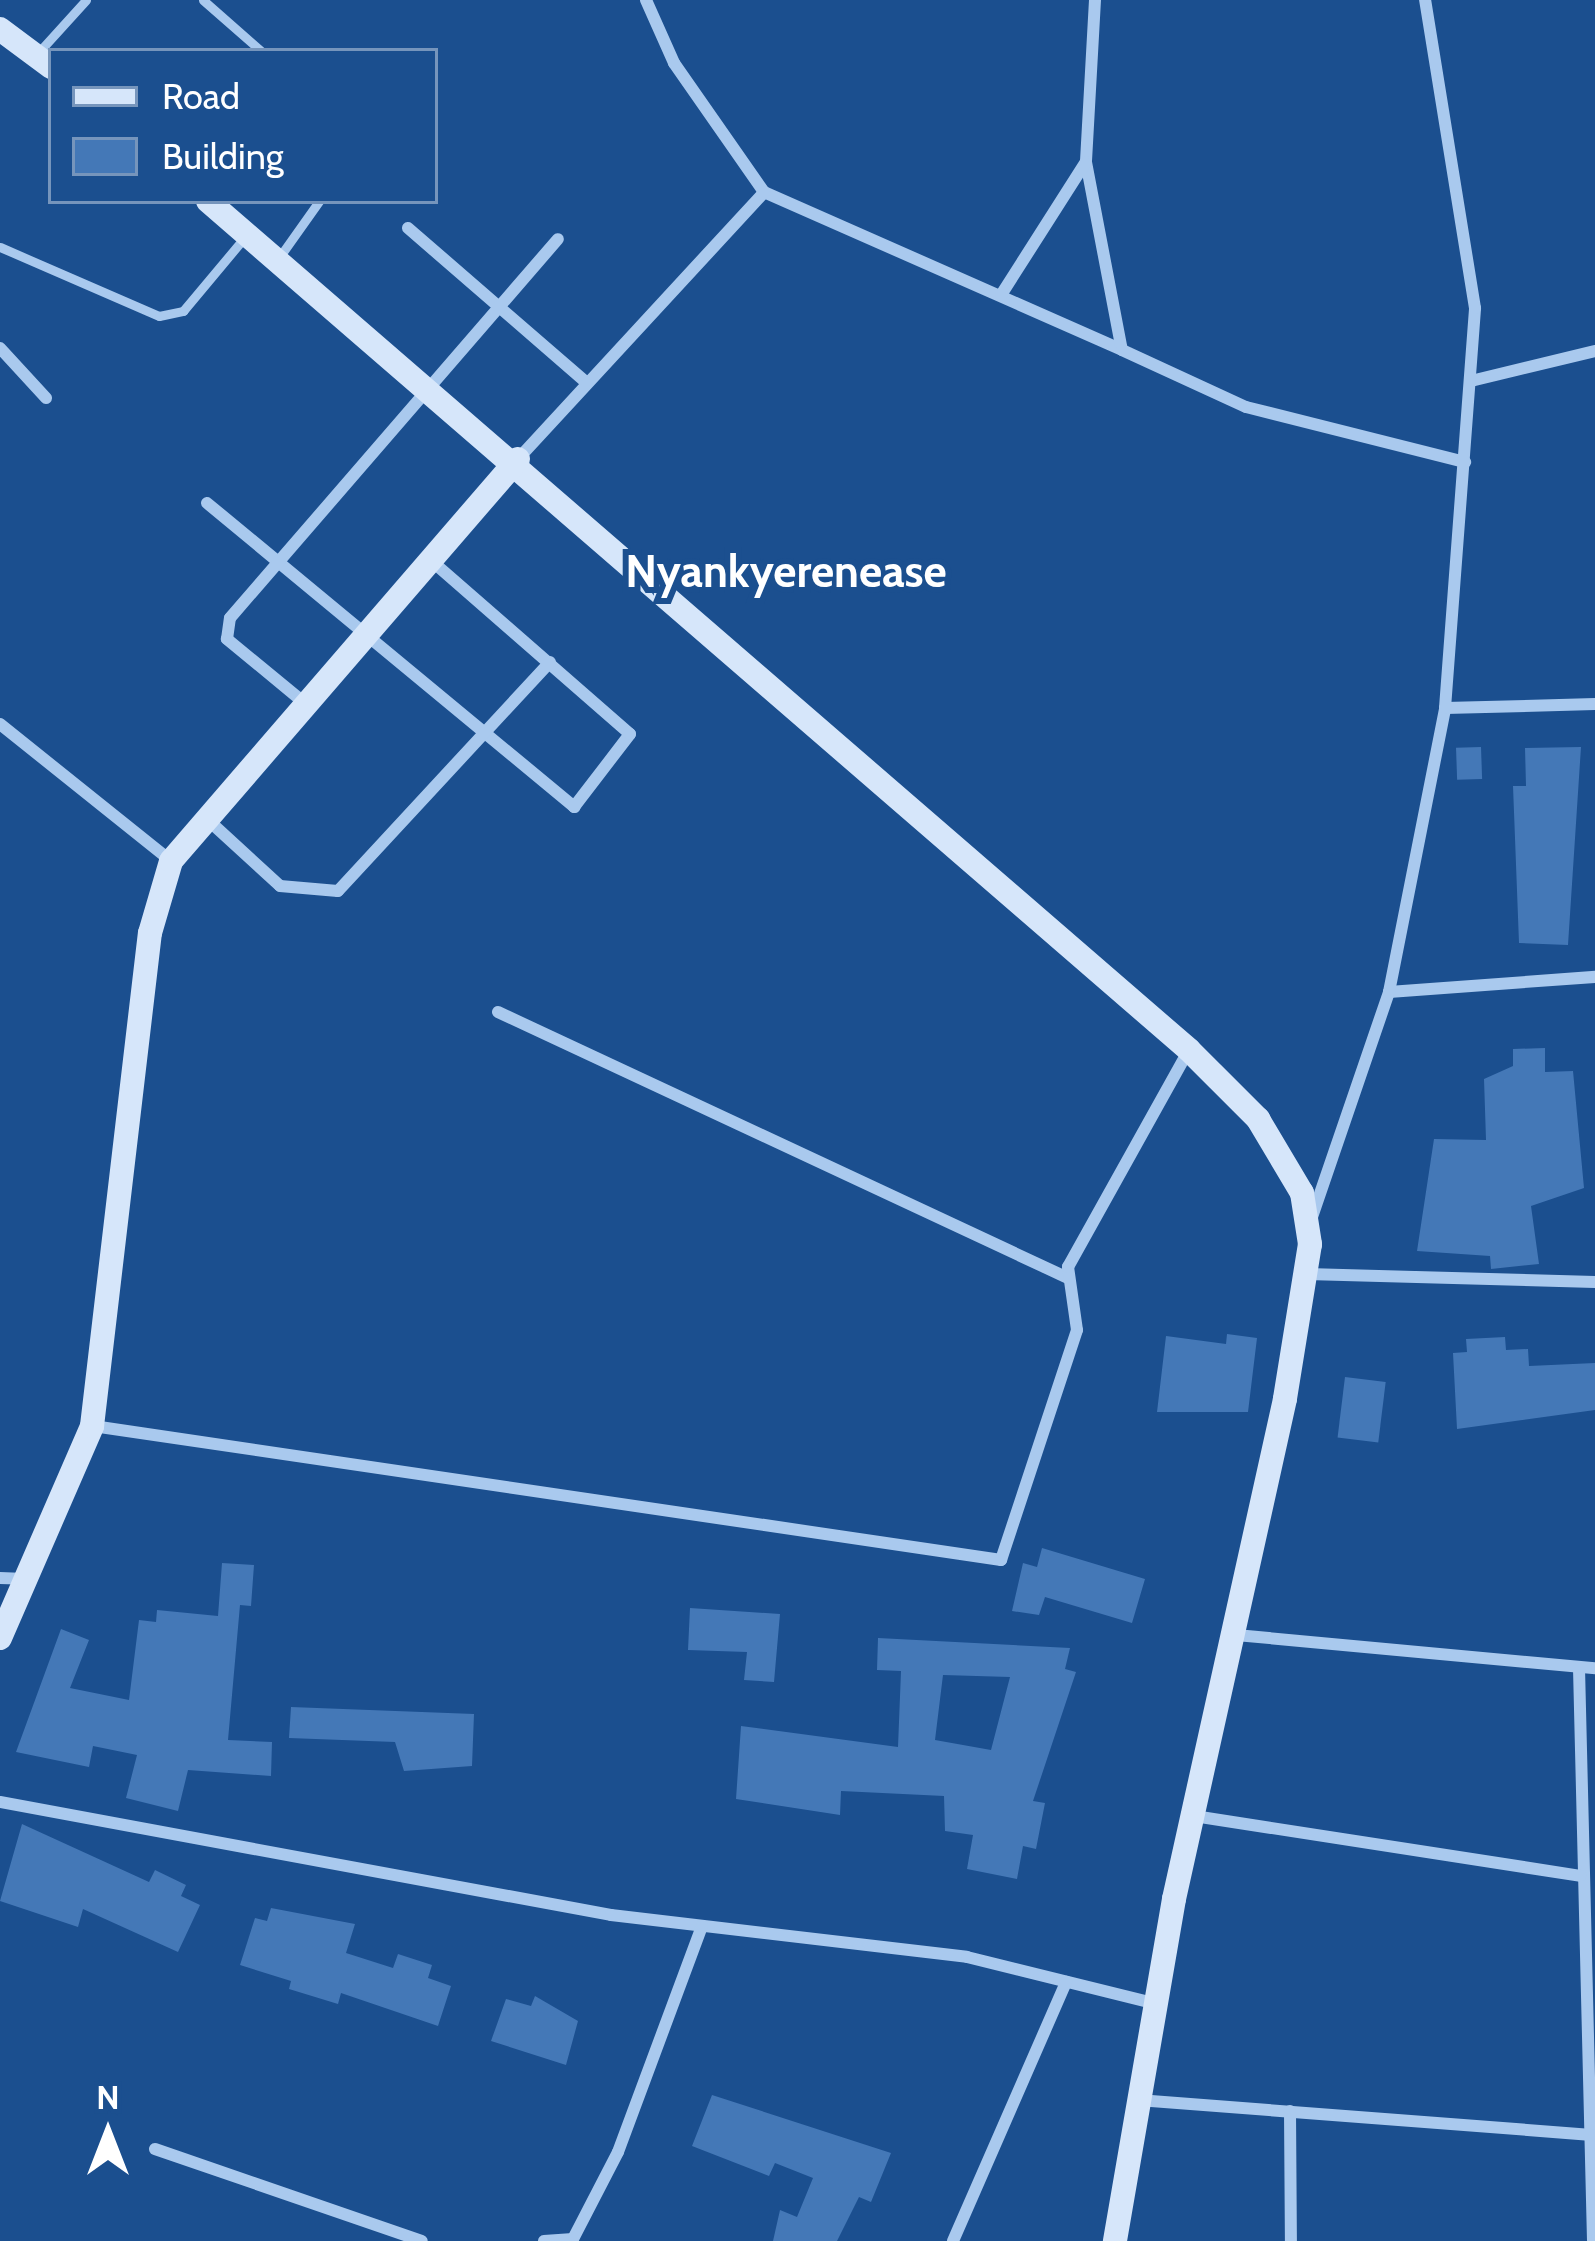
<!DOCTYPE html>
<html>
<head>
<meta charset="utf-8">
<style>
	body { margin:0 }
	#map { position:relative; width:1595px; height:2241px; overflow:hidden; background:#1b4f8f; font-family:Cabin,sans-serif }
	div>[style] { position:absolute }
	.building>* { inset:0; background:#4478b7; transform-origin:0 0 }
	.lane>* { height:9px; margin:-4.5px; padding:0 4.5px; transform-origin:4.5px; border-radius:4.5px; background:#a9c9ee }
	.street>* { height:12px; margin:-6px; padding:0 6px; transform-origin:6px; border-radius:6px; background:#a9c9ee }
	.secondary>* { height:24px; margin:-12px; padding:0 12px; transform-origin:12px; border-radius:12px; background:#d6e6fa }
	span { translate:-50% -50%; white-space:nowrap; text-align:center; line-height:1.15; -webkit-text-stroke:12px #1b4f8f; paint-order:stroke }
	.district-label { font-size:45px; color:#fff; font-weight:700 }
	.legend { position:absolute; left:48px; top:48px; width:390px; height:156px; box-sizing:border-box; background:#1b4f8f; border:3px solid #7695bc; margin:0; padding:15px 21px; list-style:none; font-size:36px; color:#fff }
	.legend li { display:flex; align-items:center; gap:24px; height:60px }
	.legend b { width:60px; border:3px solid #7695bc }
	.north { position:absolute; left:48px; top:2073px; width:120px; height:120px; -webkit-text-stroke:9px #1b4f8f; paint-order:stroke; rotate:0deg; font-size:33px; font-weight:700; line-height:48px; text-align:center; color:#fff }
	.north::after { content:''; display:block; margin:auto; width:42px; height:54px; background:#fff; clip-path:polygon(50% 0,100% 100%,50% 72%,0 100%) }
</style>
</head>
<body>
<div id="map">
	<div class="building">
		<i style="left:1481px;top:747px;width:32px;height:25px;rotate:88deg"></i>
		<i style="clip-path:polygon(1581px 747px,1568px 945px,1519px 943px,1513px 786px,1526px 786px,1525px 748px)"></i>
		<i style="clip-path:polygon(1545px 1048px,1545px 1072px,1573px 1071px,1584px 1188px,1531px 1206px,1539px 1264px,1491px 1269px,1490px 1256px,1417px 1251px,1434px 1139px,1486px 1140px,1484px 1079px,1513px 1066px,1513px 1049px)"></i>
		<i style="clip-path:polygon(1227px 1334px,1257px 1338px,1248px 1412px,1157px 1412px,1166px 1336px,1226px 1344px)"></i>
		<i style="clip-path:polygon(1505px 1337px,1506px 1350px,1528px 1349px,1529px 1366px,1595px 1363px,1595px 1410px,1457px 1429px,1453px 1353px,1467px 1352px,1466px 1339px)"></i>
		<i style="left:1345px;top:1377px;width:41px;height:61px;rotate:7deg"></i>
		<i style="clip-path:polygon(1042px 1548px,1145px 1579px,1132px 1623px,1045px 1597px,1039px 1615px,1012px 1611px,1023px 1563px,1037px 1567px)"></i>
		<i style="clip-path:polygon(222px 1563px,254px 1565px,251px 1606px,240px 1605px,228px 1740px,272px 1742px,271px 1776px,188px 1770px,178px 1811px,126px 1798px,137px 1755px,93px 1746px,89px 1767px,16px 1752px,61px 1629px,89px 1640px,70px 1688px,129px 1700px,139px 1620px,156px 1622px,157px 1610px,218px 1616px)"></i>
		<i style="clip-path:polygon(690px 1608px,780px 1614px,774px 1682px,744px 1680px,747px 1652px,688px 1650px)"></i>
		<i style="clip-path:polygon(evenodd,878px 1638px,1070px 1648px,1065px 1669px,1076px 1672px,1033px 1801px,1045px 1803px,1036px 1849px,1023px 1846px,1017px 1879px,967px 1869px,973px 1835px,945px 1831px,944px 1796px,841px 1791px,840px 1815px,736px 1799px,741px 1726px,898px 1747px,901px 1671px,877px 1670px,878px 1638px,943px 1675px,1010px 1677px,991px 1750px,935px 1740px,943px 1675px)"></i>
		<i style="clip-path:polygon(291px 1707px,474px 1714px,472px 1766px,404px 1771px,395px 1742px,289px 1738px)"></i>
		<i style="clip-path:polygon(22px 1824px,149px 1882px,155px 1870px,186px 1885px,181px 1896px,200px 1905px,178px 1952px,83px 1909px,78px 1927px,0 1901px)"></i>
		<i style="clip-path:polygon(271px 1908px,355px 1924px,346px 1953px,393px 1968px,398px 1954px,432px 1965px,428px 1978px,451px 1986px,438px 2026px,341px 1993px,338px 2004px,289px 1989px,291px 1981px,240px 1965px,255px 1918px,267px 1921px)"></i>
		<i style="clip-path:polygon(535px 1996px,578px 2021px,566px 2065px,491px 2041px,506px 1999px,531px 2006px)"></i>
		<i style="clip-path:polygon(712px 2095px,891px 2153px,871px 2202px,859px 2197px,837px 2241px,773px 2241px,780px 2210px,797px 2217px,813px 2178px,775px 2163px,769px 2176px,692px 2146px)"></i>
	</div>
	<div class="lane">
		<i style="left:203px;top:0;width:77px;rotate:41.3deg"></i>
		<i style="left:37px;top:54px;width:73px;rotate:-47.8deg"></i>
		<i style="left:0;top:247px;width:173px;rotate:23.5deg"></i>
		<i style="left:159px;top:316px;width:25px;rotate:-12deg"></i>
		<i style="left:183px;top:311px;width:95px;rotate:-50.1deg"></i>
		<i style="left:278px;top:259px;width:71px;rotate:-54.7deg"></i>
	</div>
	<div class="street">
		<i style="left:646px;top:0;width:69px;rotate:66deg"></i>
		<i style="left:674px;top:63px;width:157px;rotate:55.1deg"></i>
		<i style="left:764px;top:192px;width:391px;rotate:23.8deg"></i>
		<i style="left:1095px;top:0;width:162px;rotate:93.2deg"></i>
		<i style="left:1086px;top:162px;width:191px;rotate:79.2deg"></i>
		<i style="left:1122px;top:350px;width:136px;rotate:24.7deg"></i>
		<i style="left:1246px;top:407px;width:226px;rotate:14.1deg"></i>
		<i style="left:408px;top:228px;width:235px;rotate:40.9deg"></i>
		<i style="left:1001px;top:295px;width:156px;rotate:-57.5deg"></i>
		<i style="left:0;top:348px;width:68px;rotate:47.4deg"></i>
		<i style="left:1475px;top:380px;width:123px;rotate:-13.6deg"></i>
		<i style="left:518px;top:459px;width:363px;rotate:-47.3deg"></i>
		<i style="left:207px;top:503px;width:477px;rotate:39.6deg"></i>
		<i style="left:574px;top:807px;width:92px;rotate:-52.5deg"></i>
		<i style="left:630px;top:734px;width:257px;rotate:-138.9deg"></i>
		<i style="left:307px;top:705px;width:104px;rotate:-140.5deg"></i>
		<i style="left:227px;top:639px;width:21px;rotate:-82deg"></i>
		<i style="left:230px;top:618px;width:501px;rotate:-49.13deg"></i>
		<i style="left:1445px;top:708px;width:150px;rotate:-1.5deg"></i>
		<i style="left:0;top:724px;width:219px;rotate:38.7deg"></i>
		<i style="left:207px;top:819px;width:99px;rotate:42.5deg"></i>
		<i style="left:280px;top:886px;width:58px;rotate:4.9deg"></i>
		<i style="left:338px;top:891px;width:312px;rotate:-47.2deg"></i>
		<i style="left:1389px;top:992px;width:207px;rotate:-4.2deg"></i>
		<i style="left:498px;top:1012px;width:629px;rotate:25.02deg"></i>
		<i style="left:1312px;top:1217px;width:238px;rotate:-71.1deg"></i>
		<i style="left:1389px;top:992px;width:289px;rotate:-78.8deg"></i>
		<i style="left:1445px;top:708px;width:401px;rotate:-85.7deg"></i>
		<i style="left:1475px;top:308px;width:312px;rotate:-99.2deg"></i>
		<i style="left:1307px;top:1274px;width:288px;rotate:1.6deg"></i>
		<i style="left:93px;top:1426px;width:918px;rotate:8.39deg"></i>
		<i style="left:1001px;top:1560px;width:242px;rotate:-71.7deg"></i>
		<i style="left:1077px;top:1330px;width:64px;rotate:-98.1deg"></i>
		<i style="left:1068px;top:1267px;width:248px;rotate:-60.9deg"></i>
		<i style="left:0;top:1578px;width:25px;rotate:2deg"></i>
		<i style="left:1236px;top:1635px;width:361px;rotate:5.3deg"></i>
		<i style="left:1579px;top:1668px;width:573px;rotate:88.6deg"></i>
		<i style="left:0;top:1802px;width:621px;rotate:10.48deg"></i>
		<i style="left:611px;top:1915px;width:358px;rotate:6.7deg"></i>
		<i style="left:967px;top:1957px;width:192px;rotate:13.9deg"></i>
		<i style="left:1194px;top:1816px;width:391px;rotate:8.8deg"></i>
		<i style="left:1138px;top:2100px;width:455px;rotate:4.4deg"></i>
		<i style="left:1290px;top:2111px;width:130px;rotate:89.6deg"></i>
		<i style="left:155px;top:2149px;width:282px;rotate:19deg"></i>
		<i style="left:544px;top:2241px;width:29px;rotate:-4deg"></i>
		<i style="left:572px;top:2241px;width:100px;rotate:-62.7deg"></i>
		<i style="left:618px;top:2152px;width:241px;rotate:-69.6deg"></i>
		<i style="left:953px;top:2241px;width:283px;rotate:-66.4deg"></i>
	</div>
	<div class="secondary">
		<i style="left:0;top:29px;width:64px;rotate:36.7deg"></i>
		<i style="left:208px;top:201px;width:1297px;rotate:40.87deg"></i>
		<i style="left:1189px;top:1050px;width:98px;rotate:45deg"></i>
		<i style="left:1258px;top:1119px;width:86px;rotate:59.3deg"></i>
		<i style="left:1302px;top:1193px;width:52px;rotate:81.1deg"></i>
		<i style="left:1310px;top:1244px;width:157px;rotate:99.2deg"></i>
		<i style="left:1285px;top:1399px;width:512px;rotate:102.52deg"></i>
		<i style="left:1174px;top:1899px;width:347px;rotate:99.8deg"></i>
		<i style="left:0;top:1638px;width:231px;rotate:-66.5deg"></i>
		<i style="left:92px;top:1426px;width:496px;rotate:-83.3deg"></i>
		<i style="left:150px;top:933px;width:75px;rotate:-73.7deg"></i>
		<i style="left:171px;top:861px;width:531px;rotate:-49.2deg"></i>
	</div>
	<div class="district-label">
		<span style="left:786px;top:572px">Nyankyerenease</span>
	</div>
	<ul class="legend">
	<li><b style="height:15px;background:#d6e6fa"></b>Road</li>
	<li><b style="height:33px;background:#4478b7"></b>Building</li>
	</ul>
	<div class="north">N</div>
</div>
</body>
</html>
